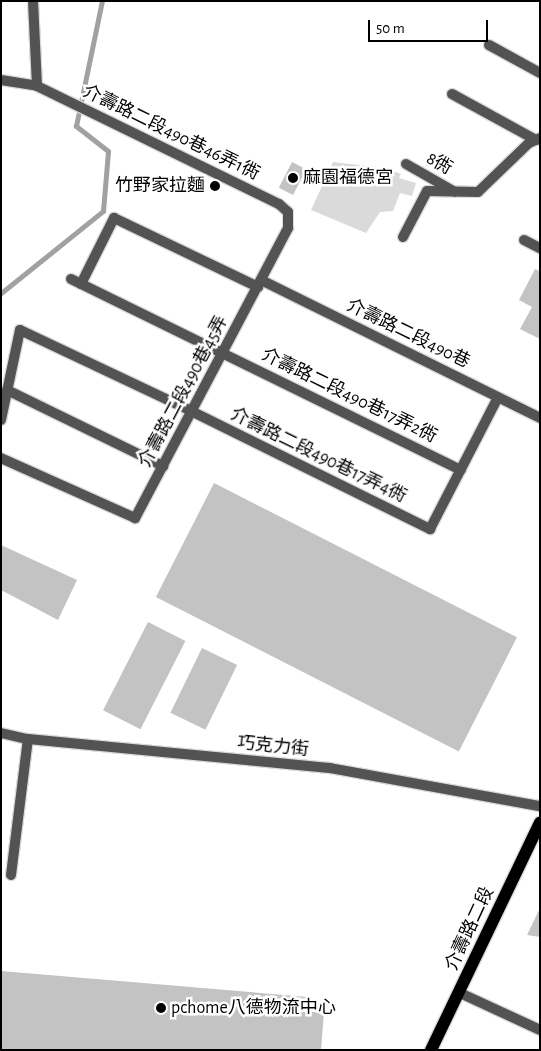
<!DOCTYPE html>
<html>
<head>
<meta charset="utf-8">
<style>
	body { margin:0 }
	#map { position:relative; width:541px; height:1051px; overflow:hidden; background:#fff; font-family:"Alegreya Sans","Noto Sans TC",sans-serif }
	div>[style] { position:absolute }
	.green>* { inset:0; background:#dadada }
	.stream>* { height:5px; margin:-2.5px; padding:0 2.5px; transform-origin:2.5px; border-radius:2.5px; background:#a1a1a1 }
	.building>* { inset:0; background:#c3c3c3; transform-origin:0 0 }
	.roads { filter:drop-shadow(1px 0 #dbdbdb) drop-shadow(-1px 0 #dbdbdb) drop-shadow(0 1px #dbdbdb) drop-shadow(0 -1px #dbdbdb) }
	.service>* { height:10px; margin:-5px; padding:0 5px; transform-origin:5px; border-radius:5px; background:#535353 }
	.minor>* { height:10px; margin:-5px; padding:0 5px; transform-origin:5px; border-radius:5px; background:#535353 }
	.primary>* { height:12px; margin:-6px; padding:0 6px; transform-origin:6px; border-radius:6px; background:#000 }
	.dots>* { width:14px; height:14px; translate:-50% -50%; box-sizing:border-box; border:2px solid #fff; border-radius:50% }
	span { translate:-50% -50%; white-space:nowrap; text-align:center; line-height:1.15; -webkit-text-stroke:5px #fff; paint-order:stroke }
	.street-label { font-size:18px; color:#000 }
	.poi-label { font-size:18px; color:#000 }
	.left { translate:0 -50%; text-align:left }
	.right { translate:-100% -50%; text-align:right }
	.frame { position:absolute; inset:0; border:2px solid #000; pointer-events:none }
	.scale { position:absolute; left:368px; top:20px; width:120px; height:22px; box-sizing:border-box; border:2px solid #000; border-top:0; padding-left:6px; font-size:15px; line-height:18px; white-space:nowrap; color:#000; -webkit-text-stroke:4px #fff; paint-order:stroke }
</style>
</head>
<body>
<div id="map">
	<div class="green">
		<i style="clip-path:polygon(333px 162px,385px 168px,401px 174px,399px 178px,416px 183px,412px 196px,400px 193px,393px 211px,380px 212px,366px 233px,311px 210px)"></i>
	</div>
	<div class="stream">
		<i style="left:1px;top:293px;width:131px;rotate:-38.8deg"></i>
		<i style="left:103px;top:211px;width:60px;rotate:-85.2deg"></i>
		<i style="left:108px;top:151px;width:41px;rotate:-142deg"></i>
		<i style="left:76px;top:126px;width:128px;rotate:-78.3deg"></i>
	</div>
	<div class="building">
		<i style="left:292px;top:162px;width:16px;height:29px;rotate:27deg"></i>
		<i style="clip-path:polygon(535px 269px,540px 271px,540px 339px,520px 329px,532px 307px,519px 300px)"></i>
		<i style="left:214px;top:483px;width:340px;height:128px;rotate:27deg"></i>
		<i style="clip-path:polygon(1px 545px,77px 580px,58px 620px,1px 590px)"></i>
		<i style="left:148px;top:622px;width:42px;height:99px;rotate:27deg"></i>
		<i style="left:202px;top:648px;width:39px;height:72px;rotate:26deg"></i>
		<i style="clip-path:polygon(540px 908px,540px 937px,527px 935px)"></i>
		<i style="clip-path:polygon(1px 971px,308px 997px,317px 1003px,324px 1012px,321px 1050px,1px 1050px)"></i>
	</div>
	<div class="roads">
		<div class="service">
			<i style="left:33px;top:1px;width:85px;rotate:87.3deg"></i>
			<i style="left:489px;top:45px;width:58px;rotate:28.8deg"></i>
			<i style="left:1px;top:80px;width:36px;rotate:9deg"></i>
			<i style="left:37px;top:86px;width:269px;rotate:26deg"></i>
			<i style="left:279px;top:204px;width:12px;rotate:42deg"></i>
			<i style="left:288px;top:212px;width:16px;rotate:90deg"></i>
			<i style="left:288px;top:228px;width:328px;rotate:117.8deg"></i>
			<i style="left:135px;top:518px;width:147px;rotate:-155.9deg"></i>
			<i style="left:452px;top:94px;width:96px;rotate:28.7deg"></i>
			<i style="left:406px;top:164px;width:56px;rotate:29.7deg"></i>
			<i style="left:403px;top:237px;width:52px;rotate:-62.4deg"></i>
			<i style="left:427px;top:191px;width:51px;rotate:1.1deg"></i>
			<i style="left:478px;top:192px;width:71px;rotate:-43.9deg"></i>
			<i style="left:529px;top:143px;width:12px;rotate:-24deg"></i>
			<i style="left:71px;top:279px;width:434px;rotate:26.1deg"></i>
			<i style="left:81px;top:284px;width:74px;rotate:-63.4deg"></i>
			<i style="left:114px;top:218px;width:160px;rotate:25.6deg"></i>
			<i style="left:7px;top:390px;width:174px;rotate:26deg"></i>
			<i style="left:1px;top:420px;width:92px;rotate:-78.1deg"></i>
			<i style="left:20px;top:330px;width:189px;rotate:25.3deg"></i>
			<i style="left:191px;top:411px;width:267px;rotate:26.3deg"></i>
			<i style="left:430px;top:529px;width:148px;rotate:-62.7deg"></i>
			<i style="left:11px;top:875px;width:137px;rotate:-82.9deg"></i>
			<i style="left:460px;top:993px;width:88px;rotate:24.8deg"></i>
		</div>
		<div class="minor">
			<i style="left:524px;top:240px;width:18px;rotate:27deg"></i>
			<i style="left:261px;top:280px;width:311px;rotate:26.3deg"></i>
			<i style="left:1px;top:733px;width:28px;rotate:13deg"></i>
			<i style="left:28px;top:739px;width:303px;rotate:5.5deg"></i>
			<i style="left:330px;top:768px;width:213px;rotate:10.3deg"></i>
		</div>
		<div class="primary">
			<i style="left:431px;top:1050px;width:252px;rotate:-64.4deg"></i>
		</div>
	</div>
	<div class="dots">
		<i style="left:293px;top:178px;background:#000"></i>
		<i style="left:215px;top:186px;background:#000"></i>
		<i style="left:161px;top:1008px;background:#000"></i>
	</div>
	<div class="street-label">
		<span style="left:171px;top:133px;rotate:26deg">介壽路二段490巷46弄1衖</span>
		<span style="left:439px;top:164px;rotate:29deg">8衖</span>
		<span style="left:408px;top:334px;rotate:26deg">介壽路二段490巷</span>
		<span style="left:184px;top:392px;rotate:-62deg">介壽路二段490巷45弄</span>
		<span style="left:349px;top:396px;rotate:26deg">介壽路二段490巷17弄2衖</span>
		<span style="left:318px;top:456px;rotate:26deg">介壽路二段490巷17弄4衖</span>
		<span style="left:273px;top:747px;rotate:6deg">巧克力街</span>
		<span style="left:470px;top:929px;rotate:-65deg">介壽路二段</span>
	</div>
	<div class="poi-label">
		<span class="left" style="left:303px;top:178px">麻園福德宮</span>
		<span class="right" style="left:205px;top:186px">竹野家拉麵</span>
		<span class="left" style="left:171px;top:1008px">pchome八德物流中心</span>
	</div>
	<div class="frame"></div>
	<div class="scale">50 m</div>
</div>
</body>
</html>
